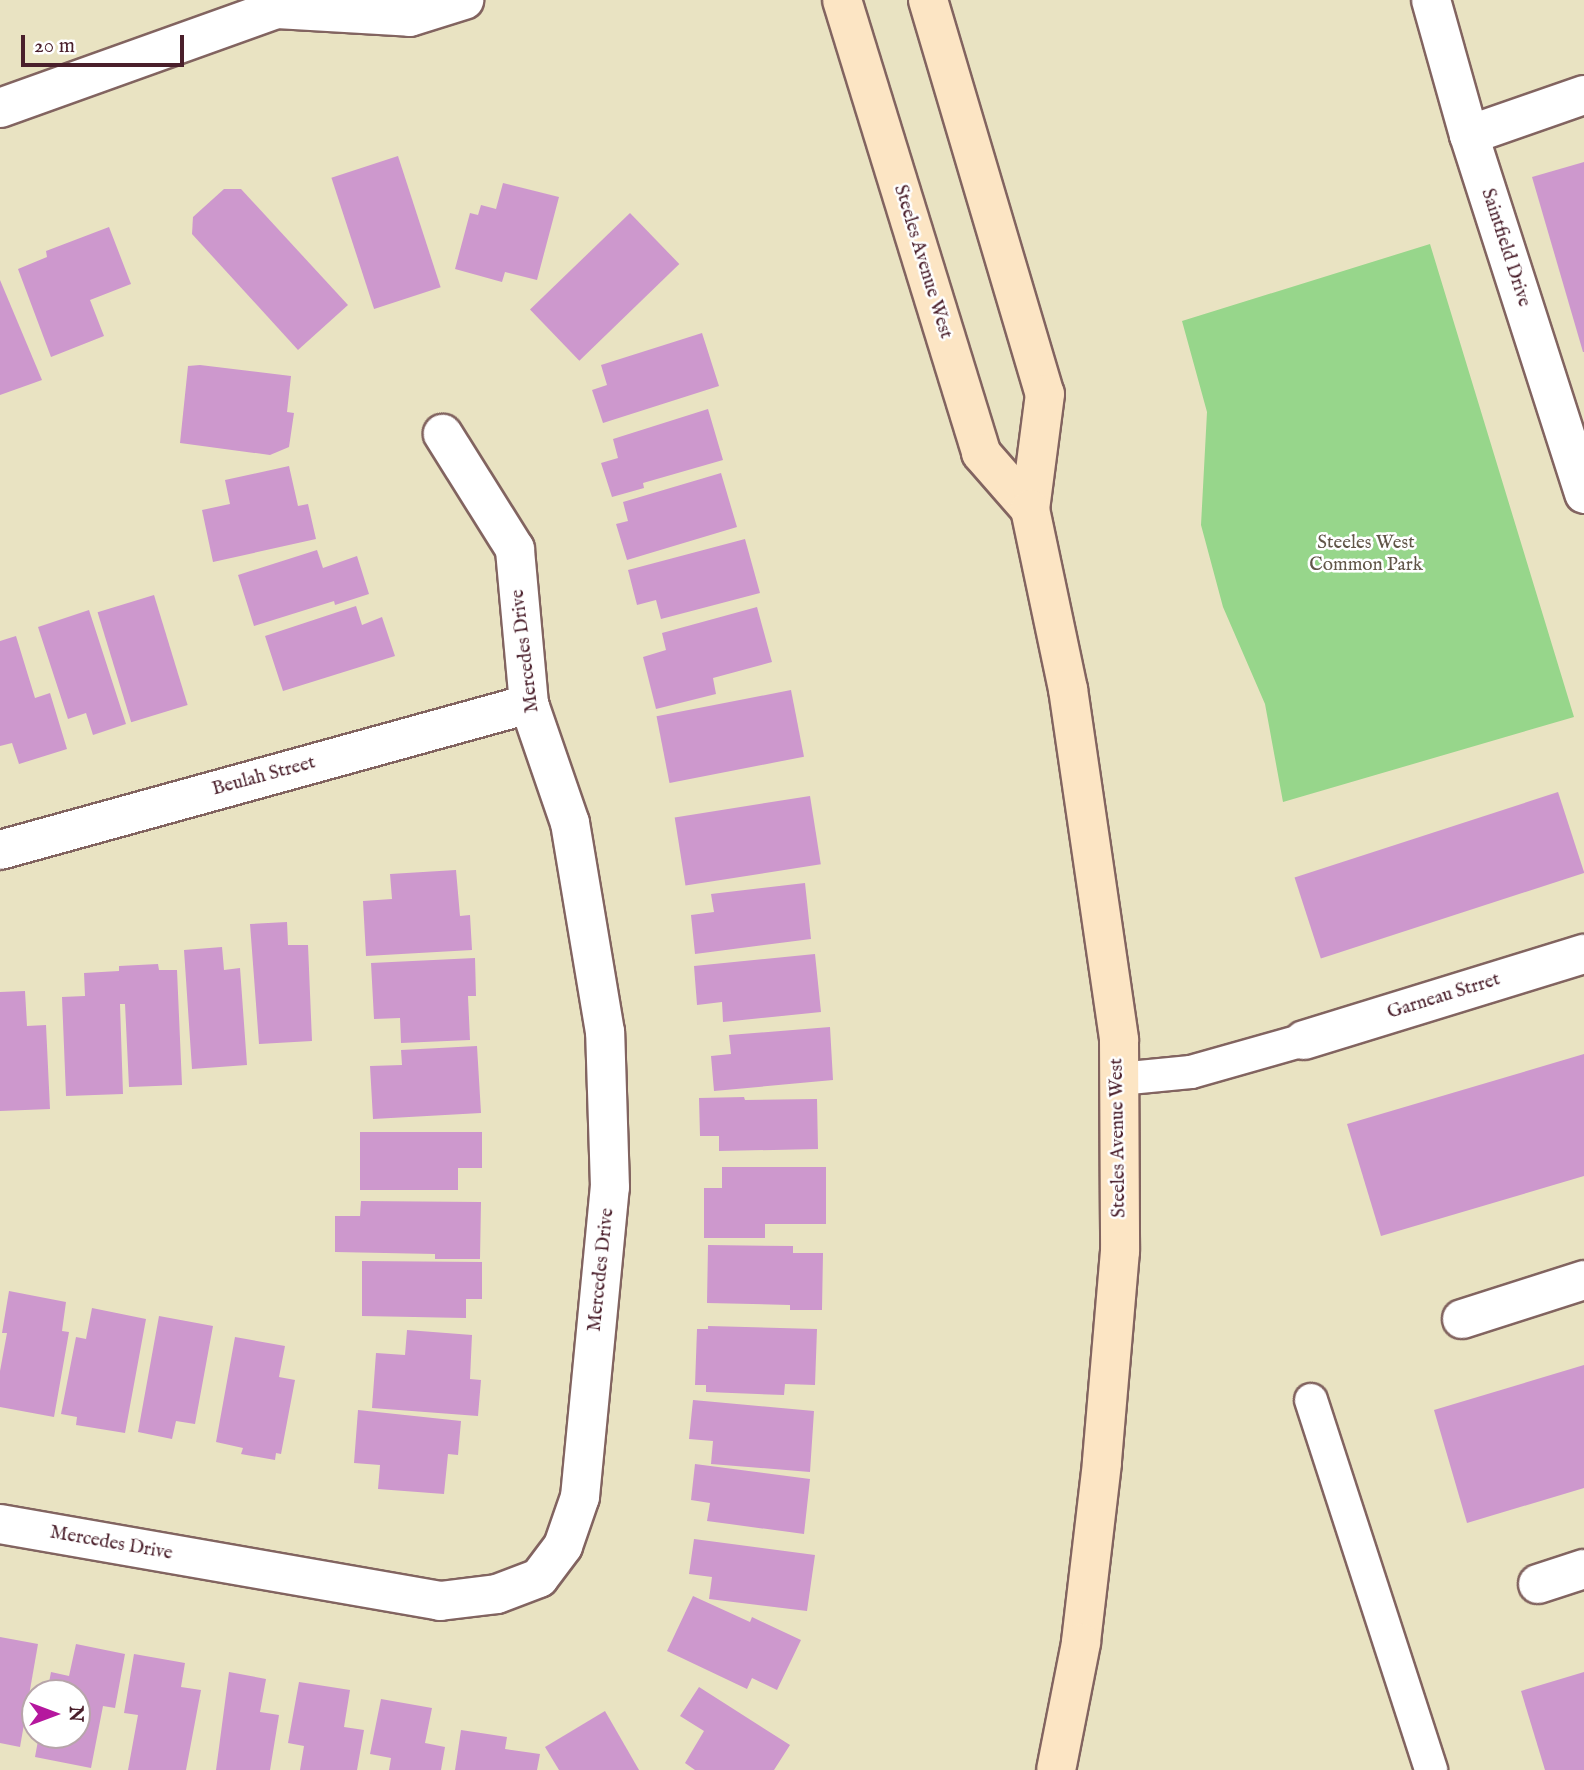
<!DOCTYPE html>
<html>
<head>
<meta charset="utf-8">
<style>
	body { margin:0 }
	#map { position:relative; width:1584px; height:1770px; overflow:hidden; background:#e9e3c2; font-family:"IM FELL English",serif }
	div>[style] { position:absolute }
	.green>* { inset:0; background:#97d68b }
	.building>* { inset:0; background:#cd98cd; transform-origin:0 0 }
	.roads { filter:drop-shadow(2px 0 #826460) drop-shadow(-2px 0 #826460) drop-shadow(0 2px #826460) drop-shadow(0 -2px #826460) }
	.service>* { height:32px; margin:-16px; padding:0 16px; transform-origin:16px; border-radius:16px; background:#fff }
	.minor>* { height:38px; margin:-19px; padding:0 19px; transform-origin:19px; border-radius:19px; background:#fff }
	.secondary>* { height:38px; margin:-19px; padding:0 19px; transform-origin:19px; border-radius:19px; background:#fce5c4 }
	span { translate:-50% -50%; white-space:nowrap; text-align:center; line-height:1.15; -webkit-text-stroke:5px #fff; paint-order:stroke }
	.street-label { font-size:19px; color:#4a1f2b }
	.park-label { font-size:19px; color:#615648 }
	.north { position:absolute; left:21px; top:1679px; width:70px; height:70px; box-sizing:border-box; background:#fff; border:2px solid #b7a5aa; border-radius:50%; rotate:90deg; font-size:19px; font-weight:700; line-height:28px; text-align:center; color:#4a1f2b }
	.north::after { content:''; display:block; margin:auto; width:24px; height:32px; background:#b5179e; clip-path:polygon(50% 0,100% 100%,50% 72%,0 100%) }
	.scale { position:absolute; left:21px; top:35px; width:163px; height:32px; box-sizing:border-box; border:4px solid #4a1f2b; border-top:0; padding-left:9px; font-size:21px; line-height:24px; white-space:nowrap; color:#4a1f2b; -webkit-text-stroke:5px #fff; paint-order:stroke }
</style>
</head>
<body>
<div id="map">
	<div class="green">
		<i style="clip-path:polygon(1430px 244px,1574px 717px,1283px 802px,1265px 704px,1223px 607px,1201px 525px,1207px 412px,1182px 321px)"></i>
	</div>
	<div class="building">
		<i style="left:398px;top:156px;width:138px;height:70px;rotate:72deg"></i>
		<i style="clip-path:polygon(1584px 162px,1584px 352px,1583px 352px,1532px 177px)"></i>
		<i style="clip-path:polygon(503px 183px,559px 197px,537px 280px,505px 272px,502px 282px,455px 269px,470px 213px,478px 215px,481px 205px,496px 209px)"></i>
		<i style="clip-path:polygon(224px 189px,241px 189px,348px 305px,298px 350px,192px 234px,193px 217px)"></i>
		<i style="left:630px;top:213px;width:71px;height:139px;rotate:46deg"></i>
		<i style="clip-path:polygon(109px 227px,131px 284px,90px 300px,104px 336px,51px 357px,18px 269px,47px 257px,46px 251px)"></i>
		<i style="clip-path:polygon(0 280px,42px 380px,0 395px)"></i>
		<i style="clip-path:polygon(702px 333px,719px 386px,603px 423px,592px 390px,607px 385px,601px 365px)"></i>
		<i style="clip-path:polygon(200px 365px,291px 376px,287px 412px,294px 413px,289px 447px,270px 455px,180px 443px,188px 366px)"></i>
		<i style="clip-path:polygon(708px 409px,723px 460px,643px 483px,644px 488px,612px 497px,601px 463px,618px 458px,613px 439px)"></i>
		<i style="clip-path:polygon(289px 466px,298px 506px,308px 504px,316px 539px,213px 562px,202px 510px,230px 504px,225px 480px)"></i>
		<i style="clip-path:polygon(721px 473px,737px 527px,627px 560px,616px 524px,628px 521px,623px 502px)"></i>
		<i style="clip-path:polygon(745px 539px,760px 593px,661px 619px,656px 600px,637px 605px,628px 570px)"></i>
		<i style="clip-path:polygon(317px 550px,323px 568px,357px 556px,369px 594px,335px 605px,334px 601px,254px 626px,238px 575px)"></i>
		<i style="left:154px;top:595px;width:115px;height:59px;rotate:73deg"></i>
		<i style="clip-path:polygon(356px 606px,362px 625px,382px 617px,395px 656px,283px 691px,265px 636px)"></i>
		<i style="clip-path:polygon(757px 607px,772px 662px,713px 678px,716px 694px,656px 709px,643px 657px,666px 650px,662px 633px)"></i>
		<i style="clip-path:polygon(89px 610px,126px 724px,93px 735px,86px 713px,68px 719px,38px 627px)"></i>
		<i style="clip-path:polygon(16px 636px,35px 698px,50px 693px,67px 749px,19px 764px,12px 743px,0 746px,0 641px)"></i>
		<i style="left:791px;top:690px;width:68px;height:137px;rotate:79deg"></i>
		<i style="left:1558px;top:792px;width:85px;height:277px;rotate:72deg"></i>
		<i style="left:810px;top:796px;width:69px;height:137px;rotate:81deg"></i>
		<i style="clip-path:polygon(456px 870px,460px 916px,470px 915px,472px 950px,366px 956px,363px 901px,392px 899px,390px 874px)"></i>
		<i style="clip-path:polygon(805px 883px,811px 939px,695px 954px,691px 915px,714px 912px,711px 894px)"></i>
		<i style="clip-path:polygon(287px 922px,288px 945px,308px 945px,312px 1041px,259px 1044px,250px 924px)"></i>
		<i style="clip-path:polygon(222px 947px,224px 970px,240px 968px,247px 1065px,192px 1069px,184px 950px)"></i>
		<i style="clip-path:polygon(815px 954px,821px 1012px,723px 1022px,722px 1002px,697px 1005px,694px 966px)"></i>
		<i style="clip-path:polygon(475px 958px,476px 996px,468px 996px,470px 1040px,401px 1043px,400px 1018px,374px 1019px,371px 963px)"></i>
		<i style="clip-path:polygon(158px 964px,159px 970px,177px 970px,182px 1085px,129px 1087px,125px 1004px,120px 1004px,123px 1094px,66px 1096px,62px 997px,85px 996px,84px 973px,119px 971px,119px 966px)"></i>
		<i style="clip-path:polygon(25px 991px,27px 1026px,46px 1025px,50px 1109px,0 1111px,0 992px)"></i>
		<i style="clip-path:polygon(830px 1027px,833px 1080px,714px 1091px,711px 1056px,731px 1054px,729px 1035px)"></i>
		<i style="clip-path:polygon(477px 1046px,481px 1113px,373px 1119px,370px 1066px,402px 1065px,401px 1050px)"></i>
		<i style="clip-path:polygon(1584px 1054px,1584px 1176px,1381px 1236px,1347px 1124px)"></i>
		<i style="clip-path:polygon(744px 1097px,745px 1100px,817px 1099px,818px 1149px,719px 1151px,719px 1136px,700px 1136px,699px 1098px)"></i>
		<i style="clip-path:polygon(360px 1132px,482px 1132px,482px 1168px,458px 1168px,458px 1190px,360px 1190px)"></i>
		<i style="clip-path:polygon(722px 1167px,826px 1167px,826px 1224px,765px 1224px,765px 1238px,704px 1238px,704px 1188px,722px 1188px)"></i>
		<i style="clip-path:polygon(361px 1201px,481px 1202px,480px 1259px,435px 1259px,435px 1254px,335px 1252px,335px 1216px,360px 1216px)"></i>
		<i style="clip-path:polygon(708px 1245px,793px 1246px,793px 1253px,823px 1253px,822px 1310px,790px 1310px,790px 1305px,707px 1303px)"></i>
		<i style="clip-path:polygon(362px 1261px,482px 1262px,482px 1299px,466px 1299px,466px 1318px,362px 1316px)"></i>
		<i style="clip-path:polygon(9px 1291px,66px 1302px,62px 1331px,69px 1332px,54px 1417px,0 1407px,0 1371px,7px 1333px,2px 1333px)"></i>
		<i style="clip-path:polygon(92px 1308px,146px 1319px,125px 1433px,76px 1425px,77px 1417px,61px 1414px,76px 1337px,86px 1339px)"></i>
		<i style="clip-path:polygon(159px 1316px,213px 1326px,195px 1424px,176px 1421px,172px 1439px,138px 1432px)"></i>
		<i style="clip-path:polygon(708px 1326px,817px 1329px,815px 1385px,785px 1384px,784px 1395px,706px 1392px,706px 1385px,695px 1385px,697px 1329px,708px 1329px)"></i>
		<i style="clip-path:polygon(407px 1330px,472px 1335px,470px 1379px,481px 1380px,478px 1416px,372px 1408px,376px 1353px,405px 1355px)"></i>
		<i style="clip-path:polygon(235px 1337px,285px 1346px,279px 1377px,295px 1380px,281px 1454px,276px 1453px,275px 1460px,241px 1454px,243px 1448px,216px 1442px)"></i>
		<i style="clip-path:polygon(1584px 1365px,1584px 1488px,1467px 1523px,1434px 1410px)"></i>
		<i style="clip-path:polygon(693px 1400px,814px 1411px,810px 1472px,711px 1464px,713px 1441px,689px 1439px)"></i>
		<i style="clip-path:polygon(358px 1410px,461px 1421px,458px 1455px,448px 1454px,444px 1494px,378px 1489px,380px 1465px,354px 1463px)"></i>
		<i style="clip-path:polygon(695px 1464px,810px 1479px,804px 1534px,707px 1521px,710px 1503px,691px 1500px)"></i>
		<i style="clip-path:polygon(694px 1539px,815px 1555px,807px 1611px,709px 1599px,712px 1577px,689px 1574px)"></i>
		<i style="clip-path:polygon(693px 1596px,750px 1622px,752px 1617px,801px 1640px,777px 1690px,752px 1678px,747px 1689px,667px 1651px)"></i>
		<i style="clip-path:polygon(0 1637px,38px 1644px,20px 1747px,0 1743px)"></i>
		<i style="clip-path:polygon(76px 1644px,125px 1654px,115px 1708px,103px 1706px,91px 1768px,35px 1757px,39px 1735px,77px 1735px,77px 1693px,47px 1693px,51px 1672px,69px 1676px)"></i>
		<i style="clip-path:polygon(134px 1654px,185px 1663px,181px 1687px,201px 1690px,186px 1770px,128px 1770px,138px 1715px,124px 1713px)"></i>
		<i style="clip-path:polygon(229px 1672px,266px 1679px,260px 1712px,279px 1715px,270px 1770px,216px 1770px)"></i>
		<i style="clip-path:polygon(1584px 1672px,1584px 1770px,1545px 1770px,1521px 1691px)"></i>
		<i style="clip-path:polygon(299px 1682px,350px 1690px,344px 1727px,364px 1730px,357px 1770px,300px 1770px,304px 1746px,288px 1743px)"></i>
		<i style="clip-path:polygon(699px 1687px,790px 1745px,774px 1770px,695px 1770px,685px 1763px,704px 1731px,680px 1716px)"></i>
		<i style="clip-path:polygon(381px 1699px,432px 1708px,425px 1743px,445px 1747px,441px 1770px,389px 1770px,391px 1758px,370px 1754px)"></i>
		<i style="clip-path:polygon(605px 1711px,639px 1770px,559px 1770px,545px 1747px)"></i>
		<i style="clip-path:polygon(461px 1730px,507px 1737px,505px 1749px,540px 1754px,537px 1770px,455px 1770px)"></i>
	</div>
	<div class="roads">
		<div class="service">
			<i style="left:1119px;top:1079px;width:72px;rotate:-5.6deg"></i>
			<i style="left:1191px;top:1072px;width:117px;rotate:-15.8deg"></i>
			<i style="left:1311px;top:1400px;width:389px;rotate:72deg"></i>
		</div>
		<div class="minor">
			<i style="left:1431px;top:0;width:140px;rotate:74.3deg"></i>
			<i style="left:1469px;top:135px;width:377px;rotate:72.2deg"></i>
			<i style="left:277px;top:9px;width:133px;rotate:3.4deg"></i>
			<i style="left:410px;top:17px;width:57px;rotate:-17.5deg"></i>
			<i style="left:0;top:108px;width:294px;rotate:-19.7deg"></i>
			<i style="left:277px;top:9px;width:15px;rotate:-37deg"></i>
			<i style="left:1469px;top:135px;width:122px;rotate:-19.2deg"></i>
			<i style="left:0;top:850px;width:549px;rotate:-15.43deg"></i>
			<i style="left:1304px;top:1040px;width:293px;rotate:-17.1deg"></i>
			<i style="left:1462px;top:1319px;width:128px;rotate:-17.7deg"></i>
			<i style="left:0;top:1524px;width:447px;rotate:9.9deg"></i>
			<i style="left:440px;top:1601px;width:57px;rotate:-7deg"></i>
			<i style="left:497px;top:1594px;width:45px;rotate:-20.9deg"></i>
			<i style="left:539px;top:1578px;width:40px;rotate:-53deg"></i>
			<i style="left:563px;top:1546px;width:52px;rotate:-70.9deg"></i>
			<i style="left:580px;top:1497px;width:311px;rotate:-84.5deg"></i>
			<i style="left:610px;top:1187px;width:155px;rotate:-91.8deg"></i>
			<i style="left:605px;top:1032px;width:212px;rotate:-99.5deg"></i>
			<i style="left:570px;top:823px;width:126px;rotate:-109deg"></i>
			<i style="left:529px;top:704px;width:156px;rotate:-95.2deg"></i>
			<i style="left:515px;top:549px;width:136px;rotate:-122.1deg"></i>
			<i style="left:1538px;top:1584px;width:48px;rotate:-18.1deg"></i>
		</div>
		<div class="secondary">
			<i style="left:842px;top:0;width:474px;rotate:72.9deg"></i>
			<i style="left:981px;top:453px;width:74px;rotate:48.8deg"></i>
			<i style="left:928px;top:0;width:411px;rotate:73.5deg"></i>
			<i style="left:1045px;top:394px;width:116px;rotate:97.4deg"></i>
			<i style="left:1030px;top:509px;width:184px;rotate:78.1deg"></i>
			<i style="left:1068px;top:689px;width:355px;rotate:81.7deg"></i>
			<i style="left:1119px;top:1040px;width:211px;rotate:89.7deg"></i>
			<i style="left:1120px;top:1251px;width:213px;rotate:94.9deg"></i>
			<i style="left:1102px;top:1463px;width:181px;rotate:96.7deg"></i>
			<i style="left:1081px;top:1643px;width:129px;rotate:101.1deg"></i>
		</div>
	</div>
	<div class="street-label">
		<span style="left:1505px;top:248px;rotate:72deg">Saintfield Drive</span>
		<span style="left:922px;top:262px;rotate:73deg">Steeles Avenue West</span>
		<span style="left:526px;top:651px;rotate:-97deg">Mercedes Drive</span>
		<span style="left:264px;top:777px;rotate:-15deg">Beulah Street</span>
		<span style="left:1444px;top:997px;rotate:-17deg">Garneau Strret</span>
		<span style="left:1119px;top:1138px;rotate:-91deg">Steeles Avenue West</span>
		<span style="left:602px;top:1270px;rotate:-84deg">Mercedes Drive</span>
		<span style="left:111px;top:1544px;rotate:10deg">Mercedes Drive</span>
	</div>
	<div class="park-label">
		<span style="left:1366px;top:555px">Steeles West<br>Common Park</span>
	</div>
	<div class="north">N</div>
	<div class="scale">20 m</div>
</div>
</body>
</html>
